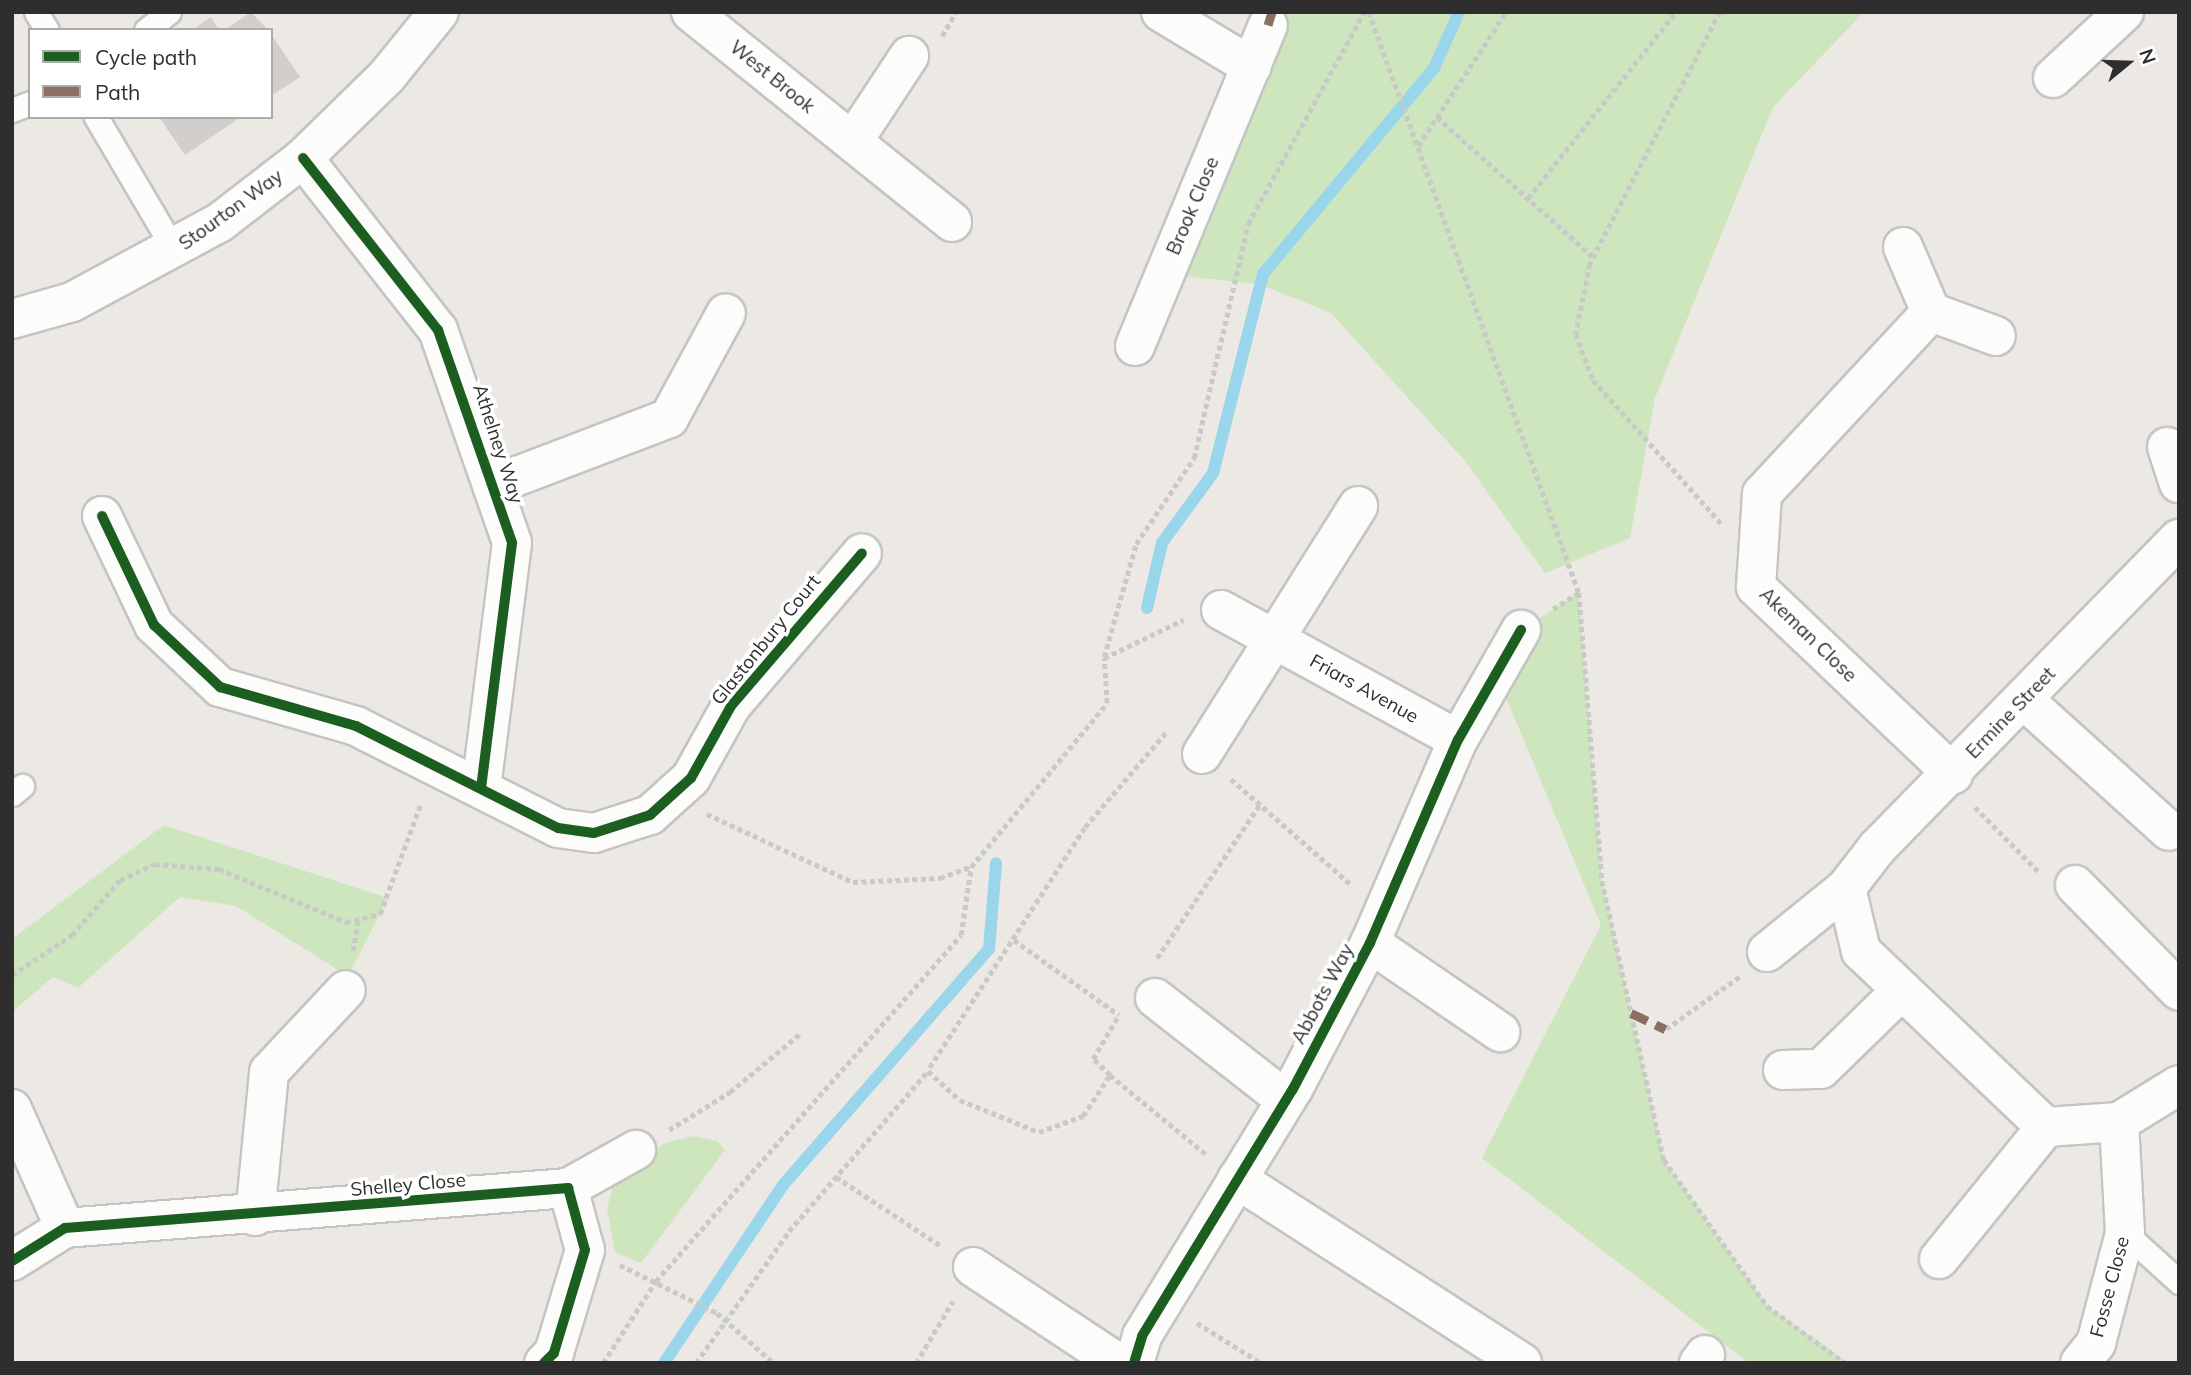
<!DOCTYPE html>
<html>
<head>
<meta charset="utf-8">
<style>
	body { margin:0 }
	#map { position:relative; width:2191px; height:1375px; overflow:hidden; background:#ece8e4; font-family:Mulish,sans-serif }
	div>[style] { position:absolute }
	.green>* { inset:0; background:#cee6be }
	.stream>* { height:12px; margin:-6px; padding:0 6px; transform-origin:6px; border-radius:6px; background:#99d6ec }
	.building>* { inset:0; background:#d1cecb }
	.path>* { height:4.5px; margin-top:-2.25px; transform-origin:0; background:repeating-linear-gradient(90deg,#c9c9c8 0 5px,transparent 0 8.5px) }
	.roads { filter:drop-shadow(2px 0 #c5c4c5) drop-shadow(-2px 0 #c5c4c5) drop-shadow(0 2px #c5c4c5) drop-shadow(0 -2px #c5c4c5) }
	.service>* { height:23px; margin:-11.5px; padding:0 11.5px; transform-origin:11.5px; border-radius:11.5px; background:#fcfcfb }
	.minor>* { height:38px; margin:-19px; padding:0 19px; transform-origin:19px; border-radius:19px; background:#fcfcfb }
	.tertiary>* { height:38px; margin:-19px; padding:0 19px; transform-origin:19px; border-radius:19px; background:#fcfcfb }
	.quiet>* { height:9px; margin-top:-4.5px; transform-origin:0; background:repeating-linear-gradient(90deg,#8d6e63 0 18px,transparent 0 27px) }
	.cycleway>* { height:10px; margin:-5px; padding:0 5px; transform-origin:5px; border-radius:5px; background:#1b5e20 }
	span { translate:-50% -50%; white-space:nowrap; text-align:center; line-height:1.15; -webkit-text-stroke:7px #fff; paint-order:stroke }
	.street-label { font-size:19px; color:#2e2e2e }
	.frame { position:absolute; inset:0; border:14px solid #2e2e2e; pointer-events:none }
	.legend { position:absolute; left:28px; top:28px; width:245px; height:91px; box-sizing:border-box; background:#fff; border:2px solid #ababab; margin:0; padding:9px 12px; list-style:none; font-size:21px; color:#2e2e2e }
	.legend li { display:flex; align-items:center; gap:14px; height:35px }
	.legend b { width:35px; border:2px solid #ababab }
	.north { position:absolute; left:2093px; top:28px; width:70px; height:70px; -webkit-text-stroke:5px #fff; paint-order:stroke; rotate:71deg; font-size:19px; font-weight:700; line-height:28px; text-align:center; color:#2e2e2e }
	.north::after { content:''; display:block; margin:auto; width:24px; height:32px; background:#2e2e2e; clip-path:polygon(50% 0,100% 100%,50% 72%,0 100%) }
</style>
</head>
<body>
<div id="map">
	<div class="green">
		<i style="clip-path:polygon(1259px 12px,1864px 12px,1773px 107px,1655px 398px,1630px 538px,1545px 573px,1465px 461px,1331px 313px,1259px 284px,1143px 272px)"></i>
		<i style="clip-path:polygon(1579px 593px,1602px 881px,1664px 1160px,1767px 1306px,1849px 1363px,1749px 1363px,1482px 1158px,1601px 925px,1497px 676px,1521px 630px)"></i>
		<i style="clip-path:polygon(164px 825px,388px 898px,348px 976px,236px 906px,180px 897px,78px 988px,53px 977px,12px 1012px,12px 939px)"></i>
		<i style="clip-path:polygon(693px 1136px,717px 1141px,725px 1150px,641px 1263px,615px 1252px,607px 1209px,614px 1180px,665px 1143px)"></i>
	</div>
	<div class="stream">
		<i style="left:1147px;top:608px;width:67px;rotate:-77deg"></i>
		<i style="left:1162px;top:543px;width:87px;rotate:-53.9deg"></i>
		<i style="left:1213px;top:473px;width:205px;rotate:-75.9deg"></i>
		<i style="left:1263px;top:274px;width:268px;rotate:-50.3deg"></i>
		<i style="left:1434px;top:68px;width:61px;rotate:-65.9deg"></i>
		<i style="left:664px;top:1363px;width:214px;rotate:-56.2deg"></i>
		<i style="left:783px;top:1185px;width:313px;rotate:-48.9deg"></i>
		<i style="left:989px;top:949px;width:86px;rotate:-85.3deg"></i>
	</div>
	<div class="building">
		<i style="clip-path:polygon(251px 12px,268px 30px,225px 30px)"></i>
		<i style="clip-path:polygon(211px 17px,219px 30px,192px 30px)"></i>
		<i style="clip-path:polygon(271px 34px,300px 77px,271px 96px)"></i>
		<i style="clip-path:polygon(159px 117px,241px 117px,185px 155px)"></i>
	</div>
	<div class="path">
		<i style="left:1369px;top:12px;width:618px;rotate:70.13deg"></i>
		<i style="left:1579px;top:593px;width:289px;rotate:85.4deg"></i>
		<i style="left:1602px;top:881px;width:286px;rotate:77.5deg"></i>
		<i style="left:1664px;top:1160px;width:179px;rotate:54.8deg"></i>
		<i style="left:1767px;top:1306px;width:97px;rotate:36.2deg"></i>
		<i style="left:1720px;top:12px;width:284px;rotate:117.3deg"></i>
		<i style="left:1590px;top:264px;width:71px;rotate:101.3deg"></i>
		<i style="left:1576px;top:334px;width:49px;rotate:69.7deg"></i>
		<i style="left:1593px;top:380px;width:192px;rotate:48.2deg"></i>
		<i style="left:942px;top:36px;width:28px;rotate:-60deg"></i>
		<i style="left:1437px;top:117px;width:210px;rotate:41.9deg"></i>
		<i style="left:1418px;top:146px;width:160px;rotate:-56.7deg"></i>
		<i style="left:1528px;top:198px;width:238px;rotate:-51.5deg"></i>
		<i style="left:1553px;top:609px;width:31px;rotate:-32deg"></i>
		<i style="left:1104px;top:657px;width:117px;rotate:-74.2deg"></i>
		<i style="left:1136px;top:544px;width:104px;rotate:-56deg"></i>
		<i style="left:1194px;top:458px;width:240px;rotate:-77deg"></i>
		<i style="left:1248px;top:224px;width:242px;rotate:-61.3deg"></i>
		<i style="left:1166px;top:733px;width:125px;rotate:130.5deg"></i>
		<i style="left:1085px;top:828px;width:289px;rotate:122.9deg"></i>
		<i style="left:928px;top:1071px;width:43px;rotate:42.2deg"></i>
		<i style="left:960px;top:1100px;width:85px;rotate:22.1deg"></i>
		<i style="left:1039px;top:1132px;width:47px;rotate:-20deg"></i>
		<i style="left:1083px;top:1116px;width:49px;rotate:-56.6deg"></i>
		<i style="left:1110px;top:1075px;width:124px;rotate:39.5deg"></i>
		<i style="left:1231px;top:779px;width:162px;rotate:41.3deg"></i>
		<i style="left:1975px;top:807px;width:90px;rotate:45.5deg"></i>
		<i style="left:707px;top:814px;width:161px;rotate:25deg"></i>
		<i style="left:853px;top:882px;width:87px;rotate:-2.6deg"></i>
		<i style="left:940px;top:878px;width:33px;rotate:-20deg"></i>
		<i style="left:971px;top:867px;width:213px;rotate:-50.3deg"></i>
		<i style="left:1107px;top:703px;width:45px;rotate:-93.8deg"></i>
		<i style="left:1104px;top:658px;width:88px;rotate:-25.7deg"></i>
		<i style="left:1014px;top:940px;width:129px;rotate:35.5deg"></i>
		<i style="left:353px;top:951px;width:32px;rotate:-81deg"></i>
		<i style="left:1157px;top:958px;width:185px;rotate:-56.2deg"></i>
		<i style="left:12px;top:975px;width:72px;rotate:-33.7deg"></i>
		<i style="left:72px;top:935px;width:73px;rotate:-48.9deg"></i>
		<i style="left:120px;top:880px;width:38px;rotate:-25deg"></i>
		<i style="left:155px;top:864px;width:64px;rotate:4.5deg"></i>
		<i style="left:219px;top:869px;width:138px;rotate:22.7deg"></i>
		<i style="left:346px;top:922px;width:35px;rotate:-13deg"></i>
		<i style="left:380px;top:914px;width:118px;rotate:-69.7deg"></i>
		<i style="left:1666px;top:1029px;width:90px;rotate:-35.5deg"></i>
		<i style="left:1110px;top:1075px;width:23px;rotate:-137deg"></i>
		<i style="left:1093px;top:1059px;width:48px;rotate:-59.7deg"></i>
		<i style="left:669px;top:1130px;width:72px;rotate:-31.9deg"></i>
		<i style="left:730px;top:1092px;width:92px;rotate:-39.7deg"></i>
		<i style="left:836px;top:1177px;width:126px;rotate:33.3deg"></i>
		<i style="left:620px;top:1265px;width:108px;rotate:26.3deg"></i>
		<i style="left:717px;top:1313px;width:76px;rotate:41.3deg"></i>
		<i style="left:1197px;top:1323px;width:75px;rotate:32deg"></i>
		<i style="left:603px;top:1363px;width:98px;rotate:-57.1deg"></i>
		<i style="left:656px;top:1281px;width:461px;rotate:-48.6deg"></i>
		<i style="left:961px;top:935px;width:69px;rotate:-81.6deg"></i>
		<i style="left:696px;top:1363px;width:161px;rotate:-54.8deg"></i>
		<i style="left:789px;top:1231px;width:212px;rotate:-49deg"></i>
		<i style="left:916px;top:1363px;width:72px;rotate:-59.2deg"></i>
	</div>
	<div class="roads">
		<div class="service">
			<i style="left:36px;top:12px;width:21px;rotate:59deg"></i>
			<i style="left:146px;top:30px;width:29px;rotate:-38deg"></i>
			<i style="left:12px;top:110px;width:19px;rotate:-21deg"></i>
			<i style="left:96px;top:117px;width:156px;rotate:59.5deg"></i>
			<i style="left:12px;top:794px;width:13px;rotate:-39deg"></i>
			<i style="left:2125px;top:1233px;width:73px;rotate:42.2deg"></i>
		</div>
		<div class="minor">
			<i style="left:691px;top:12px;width:335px;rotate:38.8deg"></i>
			<i style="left:1161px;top:12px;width:106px;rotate:31.1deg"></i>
			<i style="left:2053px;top:78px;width:97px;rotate:-42.9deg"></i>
			<i style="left:853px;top:141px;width:102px;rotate:-56.6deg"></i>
			<i style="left:303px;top:158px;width:219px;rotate:51.9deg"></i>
			<i style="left:438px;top:330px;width:225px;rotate:70.8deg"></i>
			<i style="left:512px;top:543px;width:247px;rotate:97.2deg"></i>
			<i style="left:1903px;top:247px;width:71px;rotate:66.7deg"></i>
			<i style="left:1931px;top:312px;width:69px;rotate:20.3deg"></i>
			<i style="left:1931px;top:312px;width:248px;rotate:132.9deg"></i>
			<i style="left:1762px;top:494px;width:93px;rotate:93.7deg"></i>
			<i style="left:1756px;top:587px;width:272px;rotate:43.5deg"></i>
			<i style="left:1135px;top:346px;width:347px;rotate:-67.5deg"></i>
			<i style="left:2167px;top:447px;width:38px;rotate:72deg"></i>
			<i style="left:494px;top:485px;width:187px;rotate:-20.9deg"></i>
			<i style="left:669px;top:418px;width:119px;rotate:-61.5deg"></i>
			<i style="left:102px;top:516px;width:121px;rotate:64.5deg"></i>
			<i style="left:154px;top:625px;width:91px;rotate:43.2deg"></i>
			<i style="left:220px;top:687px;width:141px;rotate:16deg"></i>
			<i style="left:356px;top:726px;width:226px;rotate:26.8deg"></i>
			<i style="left:558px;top:828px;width:36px;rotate:8deg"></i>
			<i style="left:594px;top:833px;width:59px;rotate:-17.8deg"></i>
			<i style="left:650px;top:815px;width:55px;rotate:-42.1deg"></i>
			<i style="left:691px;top:778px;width:82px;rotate:-60.9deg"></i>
			<i style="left:731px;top:706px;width:201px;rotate:-49.4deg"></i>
			<i style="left:1221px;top:610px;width:270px;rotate:28.7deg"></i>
			<i style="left:2024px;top:700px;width:195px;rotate:42.1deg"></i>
			<i style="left:1202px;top:754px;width:293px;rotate:-57.8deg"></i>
			<i style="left:2075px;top:885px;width:148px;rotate:45.5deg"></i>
			<i style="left:1846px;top:888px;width:51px;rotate:-52.2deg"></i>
			<i style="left:1877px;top:848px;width:432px;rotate:-45.7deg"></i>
			<i style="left:1370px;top:943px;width:158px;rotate:34.4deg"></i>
			<i style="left:1767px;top:952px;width:102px;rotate:-39deg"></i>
			<i style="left:1846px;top:888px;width:65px;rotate:76.6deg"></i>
			<i style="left:1861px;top:951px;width:255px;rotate:43.6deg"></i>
			<i style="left:2046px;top:1127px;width:73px;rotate:-3.9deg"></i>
			<i style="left:2119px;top:1122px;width:70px;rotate:-31.7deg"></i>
			<i style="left:1155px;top:998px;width:166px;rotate:37.9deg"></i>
			<i style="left:1783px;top:1070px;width:38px;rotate:-2deg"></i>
			<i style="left:1821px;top:1069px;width:113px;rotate:-44.3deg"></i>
			<i style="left:12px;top:1109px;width:130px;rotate:66deg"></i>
			<i style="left:1237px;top:1179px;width:339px;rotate:32.8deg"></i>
			<i style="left:568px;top:1188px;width:78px;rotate:-29.2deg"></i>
			<i style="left:255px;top:1216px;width:145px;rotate:-84.4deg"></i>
			<i style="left:269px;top:1072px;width:112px;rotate:-46.8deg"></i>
			<i style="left:1939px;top:1259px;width:170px;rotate:-51deg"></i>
			<i style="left:12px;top:1261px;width:62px;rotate:-31.9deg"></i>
			<i style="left:65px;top:1228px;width:505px;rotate:-4.55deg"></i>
			<i style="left:568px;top:1188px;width:64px;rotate:74.7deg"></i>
			<i style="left:585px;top:1250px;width:108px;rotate:106.8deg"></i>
			<i style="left:554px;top:1353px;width:14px;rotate:135deg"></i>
			<i style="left:973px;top:1267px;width:174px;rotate:33.5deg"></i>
			<i style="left:1134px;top:1363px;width:28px;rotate:-73deg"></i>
			<i style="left:1142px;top:1336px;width:289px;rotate:-58.6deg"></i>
			<i style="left:1293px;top:1089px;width:165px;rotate:-62.2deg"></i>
			<i style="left:1370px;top:943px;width:221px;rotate:-66.6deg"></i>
			<i style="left:1458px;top:740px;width:127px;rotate:-60.2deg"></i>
			<i style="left:1699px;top:1363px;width:10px;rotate:-53deg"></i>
			<i style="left:2080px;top:1363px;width:26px;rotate:-51deg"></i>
			<i style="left:2096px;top:1343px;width:114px;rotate:-75.2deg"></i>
			<i style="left:2125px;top:1233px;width:111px;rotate:-93.1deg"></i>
		</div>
		<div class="tertiary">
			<i style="left:12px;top:319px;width:62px;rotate:-15.8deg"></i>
			<i style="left:72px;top:302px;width:167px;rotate:-28.3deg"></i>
			<i style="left:219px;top:223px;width:106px;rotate:-37.7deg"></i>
			<i style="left:303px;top:158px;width:117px;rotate:-44.3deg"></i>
			<i style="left:387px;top:76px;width:82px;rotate:-50.9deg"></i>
		</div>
	</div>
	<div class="quiet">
		<i style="left:1268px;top:25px;width:14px;rotate:-73deg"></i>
		<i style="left:1631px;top:1013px;width:38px;rotate:25deg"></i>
	</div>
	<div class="cycleway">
		<i style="left:303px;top:158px;width:219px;rotate:51.9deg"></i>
		<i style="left:438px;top:330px;width:225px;rotate:70.8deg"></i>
		<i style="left:512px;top:543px;width:247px;rotate:97.2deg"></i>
		<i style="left:102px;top:516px;width:121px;rotate:64.5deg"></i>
		<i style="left:154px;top:625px;width:91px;rotate:43.2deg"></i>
		<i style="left:220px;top:687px;width:141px;rotate:16deg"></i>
		<i style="left:356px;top:726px;width:226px;rotate:26.8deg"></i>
		<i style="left:558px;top:828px;width:36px;rotate:8deg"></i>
		<i style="left:594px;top:833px;width:59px;rotate:-17.8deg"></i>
		<i style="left:650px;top:815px;width:55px;rotate:-42.1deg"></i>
		<i style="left:691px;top:778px;width:82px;rotate:-60.9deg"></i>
		<i style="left:731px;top:706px;width:201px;rotate:-49.4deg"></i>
		<i style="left:12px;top:1261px;width:62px;rotate:-31.9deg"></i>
		<i style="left:65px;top:1228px;width:505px;rotate:-4.55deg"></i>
		<i style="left:568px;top:1188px;width:64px;rotate:74.7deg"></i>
		<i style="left:585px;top:1250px;width:108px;rotate:106.8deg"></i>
		<i style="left:554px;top:1353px;width:14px;rotate:135deg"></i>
		<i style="left:1134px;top:1363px;width:28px;rotate:-73deg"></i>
		<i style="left:1142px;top:1336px;width:289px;rotate:-58.6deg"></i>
		<i style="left:1293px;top:1089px;width:165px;rotate:-62.2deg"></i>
		<i style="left:1370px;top:943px;width:221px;rotate:-66.6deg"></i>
		<i style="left:1458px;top:740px;width:127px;rotate:-60.2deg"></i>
	</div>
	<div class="street-label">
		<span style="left:772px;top:77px;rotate:39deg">West Brook</span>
		<span style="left:1193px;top:206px;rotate:-67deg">Brook Close</span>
		<span style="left:231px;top:210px;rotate:-36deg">Stourton Way</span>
		<span style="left:498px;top:444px;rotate:72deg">Athelney Way</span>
		<span style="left:1808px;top:635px;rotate:44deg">Akeman Close</span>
		<span style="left:766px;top:640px;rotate:-51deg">Glastonbury Court</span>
		<span style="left:1364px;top:689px;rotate:29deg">Friars Avenue</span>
		<span style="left:2011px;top:713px;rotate:-46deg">Ermine Street</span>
		<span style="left:1323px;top:994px;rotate:-62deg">Abbots Way</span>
		<span style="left:408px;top:1185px;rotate:-5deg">Shelley Close</span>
		<span style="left:2110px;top:1287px;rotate:-75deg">Fosse Close</span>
	</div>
	<div class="frame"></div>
	<ul class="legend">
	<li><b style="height:9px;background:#1b5e20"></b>Cycle path</li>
	<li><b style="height:9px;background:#8d6e63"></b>Path</li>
	</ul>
	<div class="north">N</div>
</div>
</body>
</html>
